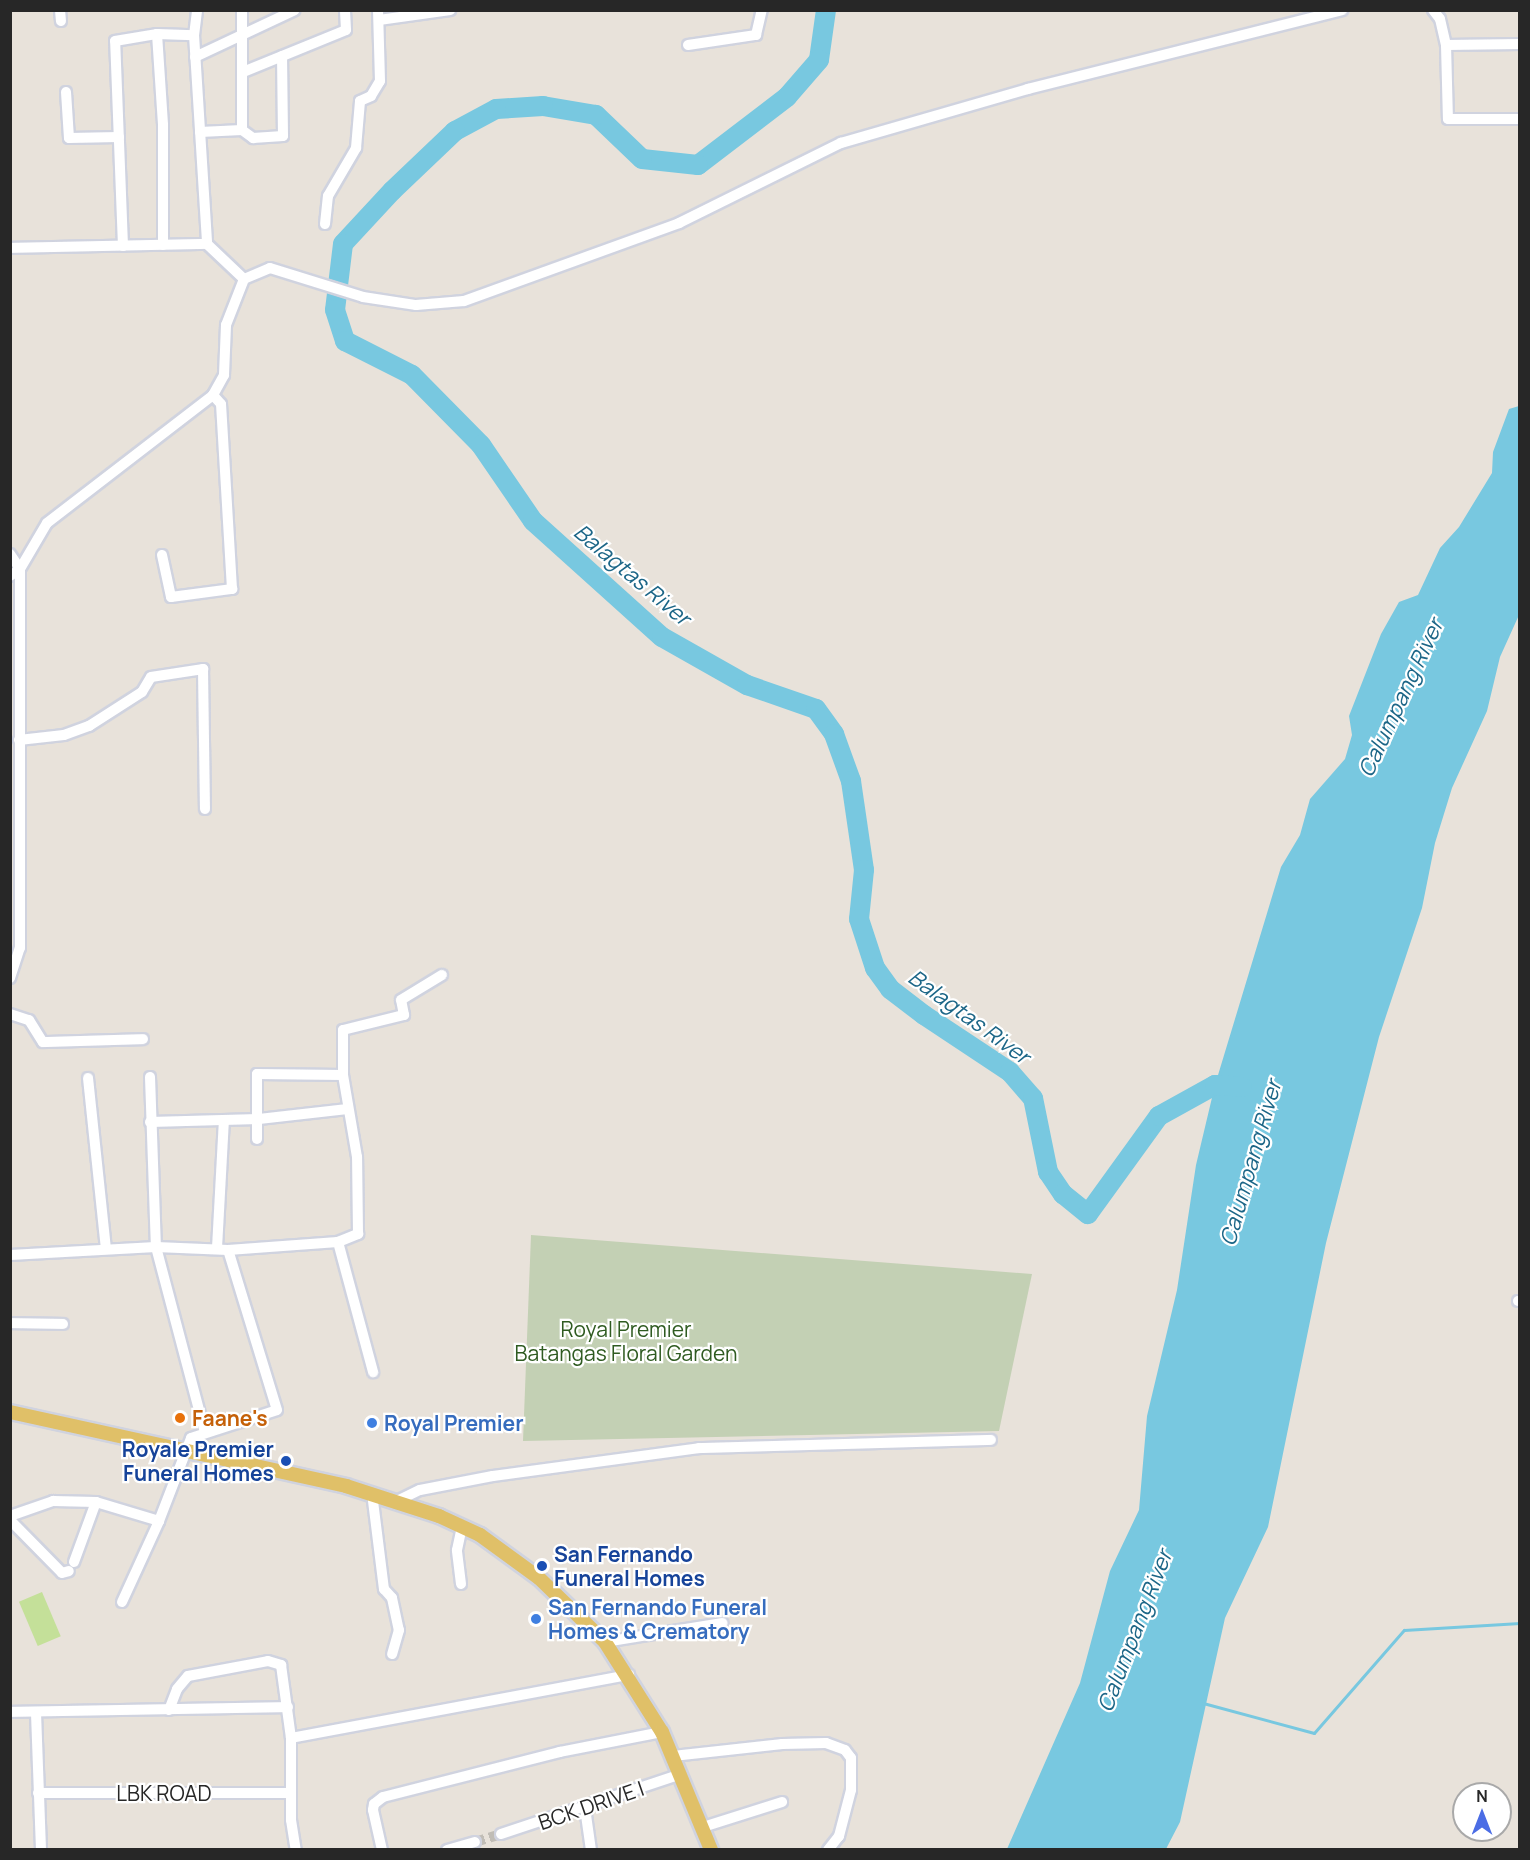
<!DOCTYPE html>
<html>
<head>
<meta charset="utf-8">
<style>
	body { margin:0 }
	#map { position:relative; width:1530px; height:1860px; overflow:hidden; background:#e8e2da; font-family:Manrope,sans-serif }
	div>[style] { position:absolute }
	.cemetery>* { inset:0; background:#c3d0b4 }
	.pitch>* { inset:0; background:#c4e099; transform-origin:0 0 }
	.water>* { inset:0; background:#78c8e0 }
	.stream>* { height:3px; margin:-1.5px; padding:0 1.5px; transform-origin:1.5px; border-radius:1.5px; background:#78c8e0 }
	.river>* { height:20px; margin:-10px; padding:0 10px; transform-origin:10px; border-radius:10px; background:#78c8e0 }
	.minor-tunnel>* { height:10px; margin-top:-5px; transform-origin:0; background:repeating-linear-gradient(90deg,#c1bdb6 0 10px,transparent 0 15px) }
	.roads { filter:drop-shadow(2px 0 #d0d3df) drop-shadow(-2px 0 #d0d3df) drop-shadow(0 2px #d0d3df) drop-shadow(0 -2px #d0d3df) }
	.minor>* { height:10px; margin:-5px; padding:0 5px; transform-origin:5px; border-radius:5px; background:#fff }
	.major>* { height:14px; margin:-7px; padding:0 7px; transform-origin:7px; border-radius:7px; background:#e0c068 }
	.dots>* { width:16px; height:16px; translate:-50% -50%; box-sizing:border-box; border:3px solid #fff; border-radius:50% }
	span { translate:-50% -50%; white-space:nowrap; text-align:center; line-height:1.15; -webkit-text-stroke:4.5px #fff; paint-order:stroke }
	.park-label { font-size:21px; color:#2f5b21 }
	.food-label { font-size:21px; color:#c56008; font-weight:700 }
	.left { translate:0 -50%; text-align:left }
	.shop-label { font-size:21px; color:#366cbe; font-weight:700 }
	.transit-label { font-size:21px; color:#164399; font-weight:700 }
	.right { translate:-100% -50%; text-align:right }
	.street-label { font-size:21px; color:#272727 }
	.water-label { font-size:22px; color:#1c6687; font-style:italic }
	.frame { position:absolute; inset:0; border:12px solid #272727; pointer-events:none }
	.north { position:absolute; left:1452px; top:1782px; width:60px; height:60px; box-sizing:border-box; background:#fff; border:2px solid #a9a9a9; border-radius:50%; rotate:0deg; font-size:16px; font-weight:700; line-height:24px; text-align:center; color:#272727 }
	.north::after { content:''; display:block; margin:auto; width:21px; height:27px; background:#4b6de5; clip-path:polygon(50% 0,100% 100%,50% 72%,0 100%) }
</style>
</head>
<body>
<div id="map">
	<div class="cemetery">
		<i style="clip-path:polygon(531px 1235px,1032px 1274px,999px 1431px,523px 1441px)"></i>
	</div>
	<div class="pitch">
		<i style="left:42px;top:1592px;width:48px;height:25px;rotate:67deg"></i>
	</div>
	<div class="water">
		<i style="clip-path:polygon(1519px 406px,1519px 615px,1500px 657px,1487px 711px,1452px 788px,1435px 843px,1422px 908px,1379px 1037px,1326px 1243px,1268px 1527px,1225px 1618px,1180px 1822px,1166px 1849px,1007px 1849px,1080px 1683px,1110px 1571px,1139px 1510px,1147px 1416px,1177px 1290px,1196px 1165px,1215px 1085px,1281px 867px,1300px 835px,1310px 799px,1345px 759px,1352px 735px,1349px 716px,1381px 634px,1399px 602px,1418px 595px,1440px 548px,1459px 527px,1492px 473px,1493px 452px,1509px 409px)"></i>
	</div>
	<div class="stream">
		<i style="left:1203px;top:1703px;width:115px;rotate:15.1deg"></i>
		<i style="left:1314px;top:1733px;width:137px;rotate:-48.9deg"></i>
		<i style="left:1404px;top:1630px;width:116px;rotate:-3.5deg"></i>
	</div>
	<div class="river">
		<i style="left:826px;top:10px;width:50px;rotate:98deg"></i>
		<i style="left:819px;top:60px;width:49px;rotate:130.9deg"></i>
		<i style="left:787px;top:97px;width:112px;rotate:142.6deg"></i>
		<i style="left:698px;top:165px;width:56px;rotate:-173.9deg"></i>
		<i style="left:642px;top:159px;width:64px;rotate:-136.3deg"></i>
		<i style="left:596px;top:115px;width:54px;rotate:-170.4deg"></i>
		<i style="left:543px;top:106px;width:47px;rotate:176.3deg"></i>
		<i style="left:496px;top:109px;width:47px;rotate:151.8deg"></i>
		<i style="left:455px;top:131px;width:87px;rotate:136.4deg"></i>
		<i style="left:392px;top:191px;width:72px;rotate:132.8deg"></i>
		<i style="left:343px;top:244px;width:66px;rotate:96.9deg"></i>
		<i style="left:335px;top:310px;width:33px;rotate:72deg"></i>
		<i style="left:345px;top:341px;width:75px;rotate:26.9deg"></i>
		<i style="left:412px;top:375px;width:98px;rotate:45.4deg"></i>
		<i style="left:481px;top:445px;width:92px;rotate:55.6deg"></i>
		<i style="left:533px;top:521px;width:173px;rotate:42deg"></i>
		<i style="left:662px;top:637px;width:98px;rotate:29.5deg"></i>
		<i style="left:747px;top:685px;width:73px;rotate:19.2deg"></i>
		<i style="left:816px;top:709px;width:31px;rotate:54deg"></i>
		<i style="left:834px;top:734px;width:50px;rotate:70.1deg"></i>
		<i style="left:851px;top:781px;width:90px;rotate:81.7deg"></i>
		<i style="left:864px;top:870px;width:49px;rotate:95.8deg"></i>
		<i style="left:859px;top:919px;width:52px;rotate:71.9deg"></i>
		<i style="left:875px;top:968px;width:26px;rotate:54deg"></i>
		<i style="left:890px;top:989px;width:43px;rotate:37.4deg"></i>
		<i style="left:924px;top:1015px;width:103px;rotate:33.5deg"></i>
		<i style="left:1010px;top:1072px;width:35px;rotate:49deg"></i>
		<i style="left:1033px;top:1098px;width:76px;rotate:78.5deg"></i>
		<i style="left:1048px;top:1172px;width:27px;rotate:56deg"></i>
		<i style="left:1063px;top:1194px;width:32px;rotate:39deg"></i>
		<i style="left:1088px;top:1214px;width:121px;rotate:-54.1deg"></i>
		<i style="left:1159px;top:1116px;width:64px;rotate:-29deg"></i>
		<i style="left:1215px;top:1085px;width:27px;rotate:4deg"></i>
	</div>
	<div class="minor-tunnel">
		<i style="left:475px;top:1842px;width:27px;rotate:-17deg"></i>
	</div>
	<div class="roads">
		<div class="minor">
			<i style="left:60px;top:10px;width:11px;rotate:85deg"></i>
			<i style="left:1433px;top:10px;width:11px;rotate:52deg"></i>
			<i style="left:1440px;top:19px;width:27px;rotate:77deg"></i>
			<i style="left:197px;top:11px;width:24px;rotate:97deg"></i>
			<i style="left:194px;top:35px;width:209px;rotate:86.4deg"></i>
			<i style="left:207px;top:244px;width:51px;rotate:43.4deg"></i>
			<i style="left:379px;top:20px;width:72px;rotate:-8deg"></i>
			<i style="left:157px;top:34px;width:91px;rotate:86.2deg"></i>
			<i style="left:163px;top:125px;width:120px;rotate:90deg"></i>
			<i style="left:1520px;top:44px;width:74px;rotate:179.2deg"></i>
			<i style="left:1446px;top:45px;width:74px;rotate:88.5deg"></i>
			<i style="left:1448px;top:119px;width:72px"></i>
			<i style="left:688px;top:45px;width:69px;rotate:-8.4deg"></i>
			<i style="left:756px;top:35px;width:26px;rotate:-77deg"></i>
			<i style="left:195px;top:57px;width:110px;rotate:-25.2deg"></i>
			<i style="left:243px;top:72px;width:111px;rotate:-22.2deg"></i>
			<i style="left:346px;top:30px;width:20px;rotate:-93deg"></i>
			<i style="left:66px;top:92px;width:46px;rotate:86.3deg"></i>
			<i style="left:69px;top:138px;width:50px;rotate:-1.1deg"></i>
			<i style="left:242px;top:130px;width:14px;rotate:36deg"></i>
			<i style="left:253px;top:138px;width:30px;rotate:-4deg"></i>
			<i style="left:283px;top:136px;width:80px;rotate:-90.7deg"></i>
			<i style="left:200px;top:132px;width:42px;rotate:-2.7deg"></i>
			<i style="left:242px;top:130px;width:120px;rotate:-90deg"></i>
			<i style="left:325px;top:224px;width:28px;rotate:-84deg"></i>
			<i style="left:328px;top:196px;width:56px;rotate:-59.7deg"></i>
			<i style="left:356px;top:148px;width:47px;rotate:-85.1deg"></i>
			<i style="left:360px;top:101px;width:12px;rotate:-24deg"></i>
			<i style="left:371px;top:96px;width:17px;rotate:-59deg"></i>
			<i style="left:380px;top:81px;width:71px;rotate:-91.6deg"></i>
			<i style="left:123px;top:246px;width:205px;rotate:-92.2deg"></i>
			<i style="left:115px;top:41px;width:43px;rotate:-9.5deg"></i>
			<i style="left:157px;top:34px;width:37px;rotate:2deg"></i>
			<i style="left:10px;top:248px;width:197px;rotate:-1.2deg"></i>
			<i style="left:10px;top:554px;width:18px;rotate:56deg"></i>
			<i style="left:162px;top:555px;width:43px;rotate:77.9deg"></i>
			<i style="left:171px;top:597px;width:62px;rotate:-7.5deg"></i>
			<i style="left:232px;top:589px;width:185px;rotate:-93.4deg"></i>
			<i style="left:221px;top:404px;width:12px;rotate:-132deg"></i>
			<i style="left:10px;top:576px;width:12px;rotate:-35deg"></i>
			<i style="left:20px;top:569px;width:53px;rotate:-59.6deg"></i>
			<i style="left:47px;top:523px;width:210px;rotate:-37.6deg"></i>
			<i style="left:213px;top:395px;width:23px;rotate:-61deg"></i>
			<i style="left:224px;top:375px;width:50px;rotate:-87.7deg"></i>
			<i style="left:226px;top:325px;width:49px;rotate:-68.6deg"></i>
			<i style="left:244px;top:279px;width:28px;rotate:-23deg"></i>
			<i style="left:270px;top:268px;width:97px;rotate:17.3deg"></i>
			<i style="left:363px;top:297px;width:54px;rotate:8.6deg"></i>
			<i style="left:416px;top:305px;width:48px;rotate:-4.8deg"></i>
			<i style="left:464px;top:301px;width:229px;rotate:-19.9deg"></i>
			<i style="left:679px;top:223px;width:181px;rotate:-26.3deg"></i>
			<i style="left:841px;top:143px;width:195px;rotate:-16.1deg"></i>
			<i style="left:1028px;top:89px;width:324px;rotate:-14.1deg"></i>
			<i style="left:19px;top:740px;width:45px;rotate:-6.3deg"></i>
			<i style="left:64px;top:735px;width:27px;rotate:-20deg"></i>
			<i style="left:89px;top:726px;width:63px;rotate:-32.7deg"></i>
			<i style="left:142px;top:692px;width:17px;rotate:-59deg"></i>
			<i style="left:151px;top:677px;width:53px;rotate:-8.7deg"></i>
			<i style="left:203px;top:669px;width:140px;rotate:89.2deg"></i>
			<i style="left:10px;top:978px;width:32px;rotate:-72deg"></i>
			<i style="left:20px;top:948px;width:379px;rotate:-90deg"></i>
			<i style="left:10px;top:1014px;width:20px;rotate:18deg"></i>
			<i style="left:29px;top:1020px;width:26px;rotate:58deg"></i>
			<i style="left:43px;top:1042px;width:100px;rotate:-1.7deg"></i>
			<i style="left:150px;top:1077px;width:170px;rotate:88deg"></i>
			<i style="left:156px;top:1247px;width:191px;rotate:75.2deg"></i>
			<i style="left:88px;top:1078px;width:172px;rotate:84deg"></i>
			<i style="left:150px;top:1122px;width:109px;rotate:-1.6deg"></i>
			<i style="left:259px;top:1119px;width:89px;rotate:-6.5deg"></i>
			<i style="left:257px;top:1139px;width:65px;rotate:-90deg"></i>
			<i style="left:257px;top:1074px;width:86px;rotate:0.7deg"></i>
			<i style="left:338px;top:1242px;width:135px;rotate:74.9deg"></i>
			<i style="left:217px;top:1248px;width:128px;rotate:-86.9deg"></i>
			<i style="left:10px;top:1255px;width:146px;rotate:-3.1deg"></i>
			<i style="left:156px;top:1247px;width:72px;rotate:2.4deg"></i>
			<i style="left:228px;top:1250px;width:110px;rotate:-4.2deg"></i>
			<i style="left:338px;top:1242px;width:22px;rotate:-22deg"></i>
			<i style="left:358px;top:1234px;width:77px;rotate:-90.7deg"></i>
			<i style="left:357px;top:1157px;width:83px;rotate:-99.7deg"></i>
			<i style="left:343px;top:1075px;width:45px;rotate:-90deg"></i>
			<i style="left:343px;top:1030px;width:63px;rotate:-13.8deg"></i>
			<i style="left:404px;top:1015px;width:15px;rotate:-101deg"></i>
			<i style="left:401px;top:1000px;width:48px;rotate:-31.4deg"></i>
			<i style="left:1518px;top:1301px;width:2px"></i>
			<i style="left:10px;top:1323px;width:53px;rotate:1.1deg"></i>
			<i style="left:372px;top:1493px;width:97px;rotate:82.9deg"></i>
			<i style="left:384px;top:1589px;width:12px;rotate:48deg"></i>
			<i style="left:392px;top:1598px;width:33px;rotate:78deg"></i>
			<i style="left:399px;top:1630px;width:25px;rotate:106deg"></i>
			<i style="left:397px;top:1501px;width:25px;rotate:-26deg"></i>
			<i style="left:420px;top:1490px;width:74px;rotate:-10.9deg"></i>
			<i style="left:493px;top:1476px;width:208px;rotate:-7.7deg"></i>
			<i style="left:699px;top:1448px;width:292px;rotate:-1.6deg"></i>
			<i style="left:10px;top:1516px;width:46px;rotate:-19.2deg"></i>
			<i style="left:53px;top:1501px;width:43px;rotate:1.3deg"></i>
			<i style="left:96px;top:1502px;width:66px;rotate:16.8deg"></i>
			<i style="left:159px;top:1521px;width:89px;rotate:-68.9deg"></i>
			<i style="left:191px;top:1438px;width:90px;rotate:-18deg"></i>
			<i style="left:277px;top:1410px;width:167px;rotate:-107deg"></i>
			<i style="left:10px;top:1520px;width:74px;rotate:45.5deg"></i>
			<i style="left:62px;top:1573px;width:7px;rotate:-16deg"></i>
			<i style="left:74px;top:1562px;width:64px;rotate:-69.9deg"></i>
			<i style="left:461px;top:1584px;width:34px;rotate:-97deg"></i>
			<i style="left:457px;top:1550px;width:24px;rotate:-78deg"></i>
			<i style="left:122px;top:1602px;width:89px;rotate:-65.4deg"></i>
			<i style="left:605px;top:1642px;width:119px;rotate:-9.2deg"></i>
			<i style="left:169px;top:1710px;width:22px;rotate:-69deg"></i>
			<i style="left:177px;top:1689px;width:17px;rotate:-50deg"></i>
			<i style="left:188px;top:1676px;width:81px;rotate:-10.6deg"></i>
			<i style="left:268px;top:1661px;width:14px;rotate:17deg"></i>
			<i style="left:281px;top:1665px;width:74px;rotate:82.2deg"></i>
			<i style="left:291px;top:1738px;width:82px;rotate:90deg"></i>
			<i style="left:291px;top:1820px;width:30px;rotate:81deg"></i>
			<i style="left:10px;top:1712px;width:278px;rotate:-1deg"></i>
			<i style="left:36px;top:1713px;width:137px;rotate:87.9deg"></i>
			<i style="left:291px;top:1738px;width:344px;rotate:-10.6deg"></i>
			<i style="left:673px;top:1756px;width:110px;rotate:-6.3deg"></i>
			<i style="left:782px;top:1744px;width:44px;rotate:-1.3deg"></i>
			<i style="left:826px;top:1743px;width:20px;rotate:20deg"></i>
			<i style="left:845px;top:1750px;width:10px;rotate:53deg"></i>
			<i style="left:851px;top:1758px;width:32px;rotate:90deg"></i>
			<i style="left:851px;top:1790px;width:48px;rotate:104.6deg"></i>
			<i style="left:839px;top:1836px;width:18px;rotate:128deg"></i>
			<i style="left:38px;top:1793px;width:253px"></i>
			<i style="left:585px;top:1808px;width:42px;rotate:81.9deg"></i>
			<i style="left:703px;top:1827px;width:83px;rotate:-17.6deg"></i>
			<i style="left:501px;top:1834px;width:190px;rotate:-18.4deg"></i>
			<i style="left:382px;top:1850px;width:41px;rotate:-102.7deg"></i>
			<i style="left:373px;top:1810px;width:6px;rotate:-81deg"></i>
			<i style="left:374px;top:1804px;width:11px;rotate:-38deg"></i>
			<i style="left:383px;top:1797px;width:183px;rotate:-14.3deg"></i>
			<i style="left:560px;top:1752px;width:104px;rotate:-11.1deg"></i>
			<i style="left:447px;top:1850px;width:29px;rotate:-16deg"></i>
		</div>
		<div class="major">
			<i style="left:10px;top:1412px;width:344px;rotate:12.4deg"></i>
			<i style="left:346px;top:1486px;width:98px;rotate:17.9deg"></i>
			<i style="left:439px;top:1516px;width:45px;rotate:24.9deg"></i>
			<i style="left:480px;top:1535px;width:73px;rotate:36.1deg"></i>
			<i style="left:539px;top:1578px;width:92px;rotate:44.1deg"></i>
			<i style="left:605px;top:1642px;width:107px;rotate:57.7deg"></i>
			<i style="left:662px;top:1732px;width:128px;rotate:67.4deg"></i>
		</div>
	</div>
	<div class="dots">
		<i style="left:180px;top:1418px;background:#e8710a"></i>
		<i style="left:372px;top:1423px;background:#3f7fe0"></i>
		<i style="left:286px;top:1461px;background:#1a4fb4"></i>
		<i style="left:542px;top:1566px;background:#1a4fb4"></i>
		<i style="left:536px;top:1619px;background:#3f7fe0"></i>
	</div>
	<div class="park-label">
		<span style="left:626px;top:1341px">Royal Premier<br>Batangas Floral Garden</span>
	</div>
	<div class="food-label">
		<span class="left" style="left:192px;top:1418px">Faane's</span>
	</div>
	<div class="shop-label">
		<span class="left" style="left:384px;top:1423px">Royal Premier</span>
		<span class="left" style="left:548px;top:1619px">San Fernando Funeral<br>Homes &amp; Crematory</span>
	</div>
	<div class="transit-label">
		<span class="right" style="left:274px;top:1461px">Royale Premier<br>Funeral Homes</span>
		<span class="left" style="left:554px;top:1566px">San Fernando<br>Funeral Homes</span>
	</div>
	<div class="street-label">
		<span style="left:164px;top:1793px">LBK ROAD</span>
		<span style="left:591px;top:1805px;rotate:-19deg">BCK DRIVE I</span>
	</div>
	<div class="water-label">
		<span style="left:632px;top:575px;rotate:40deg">Balagtas River</span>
		<span style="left:1401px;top:698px;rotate:-65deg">Calumpang River</span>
		<span style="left:969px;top:1017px;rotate:36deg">Balagtas River</span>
		<span style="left:1251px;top:1163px;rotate:-74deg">Calumpang River</span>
		<span style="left:1135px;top:1631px;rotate:-69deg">Calumpang River</span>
	</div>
	<div class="frame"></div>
	<div class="north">N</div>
</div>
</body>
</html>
